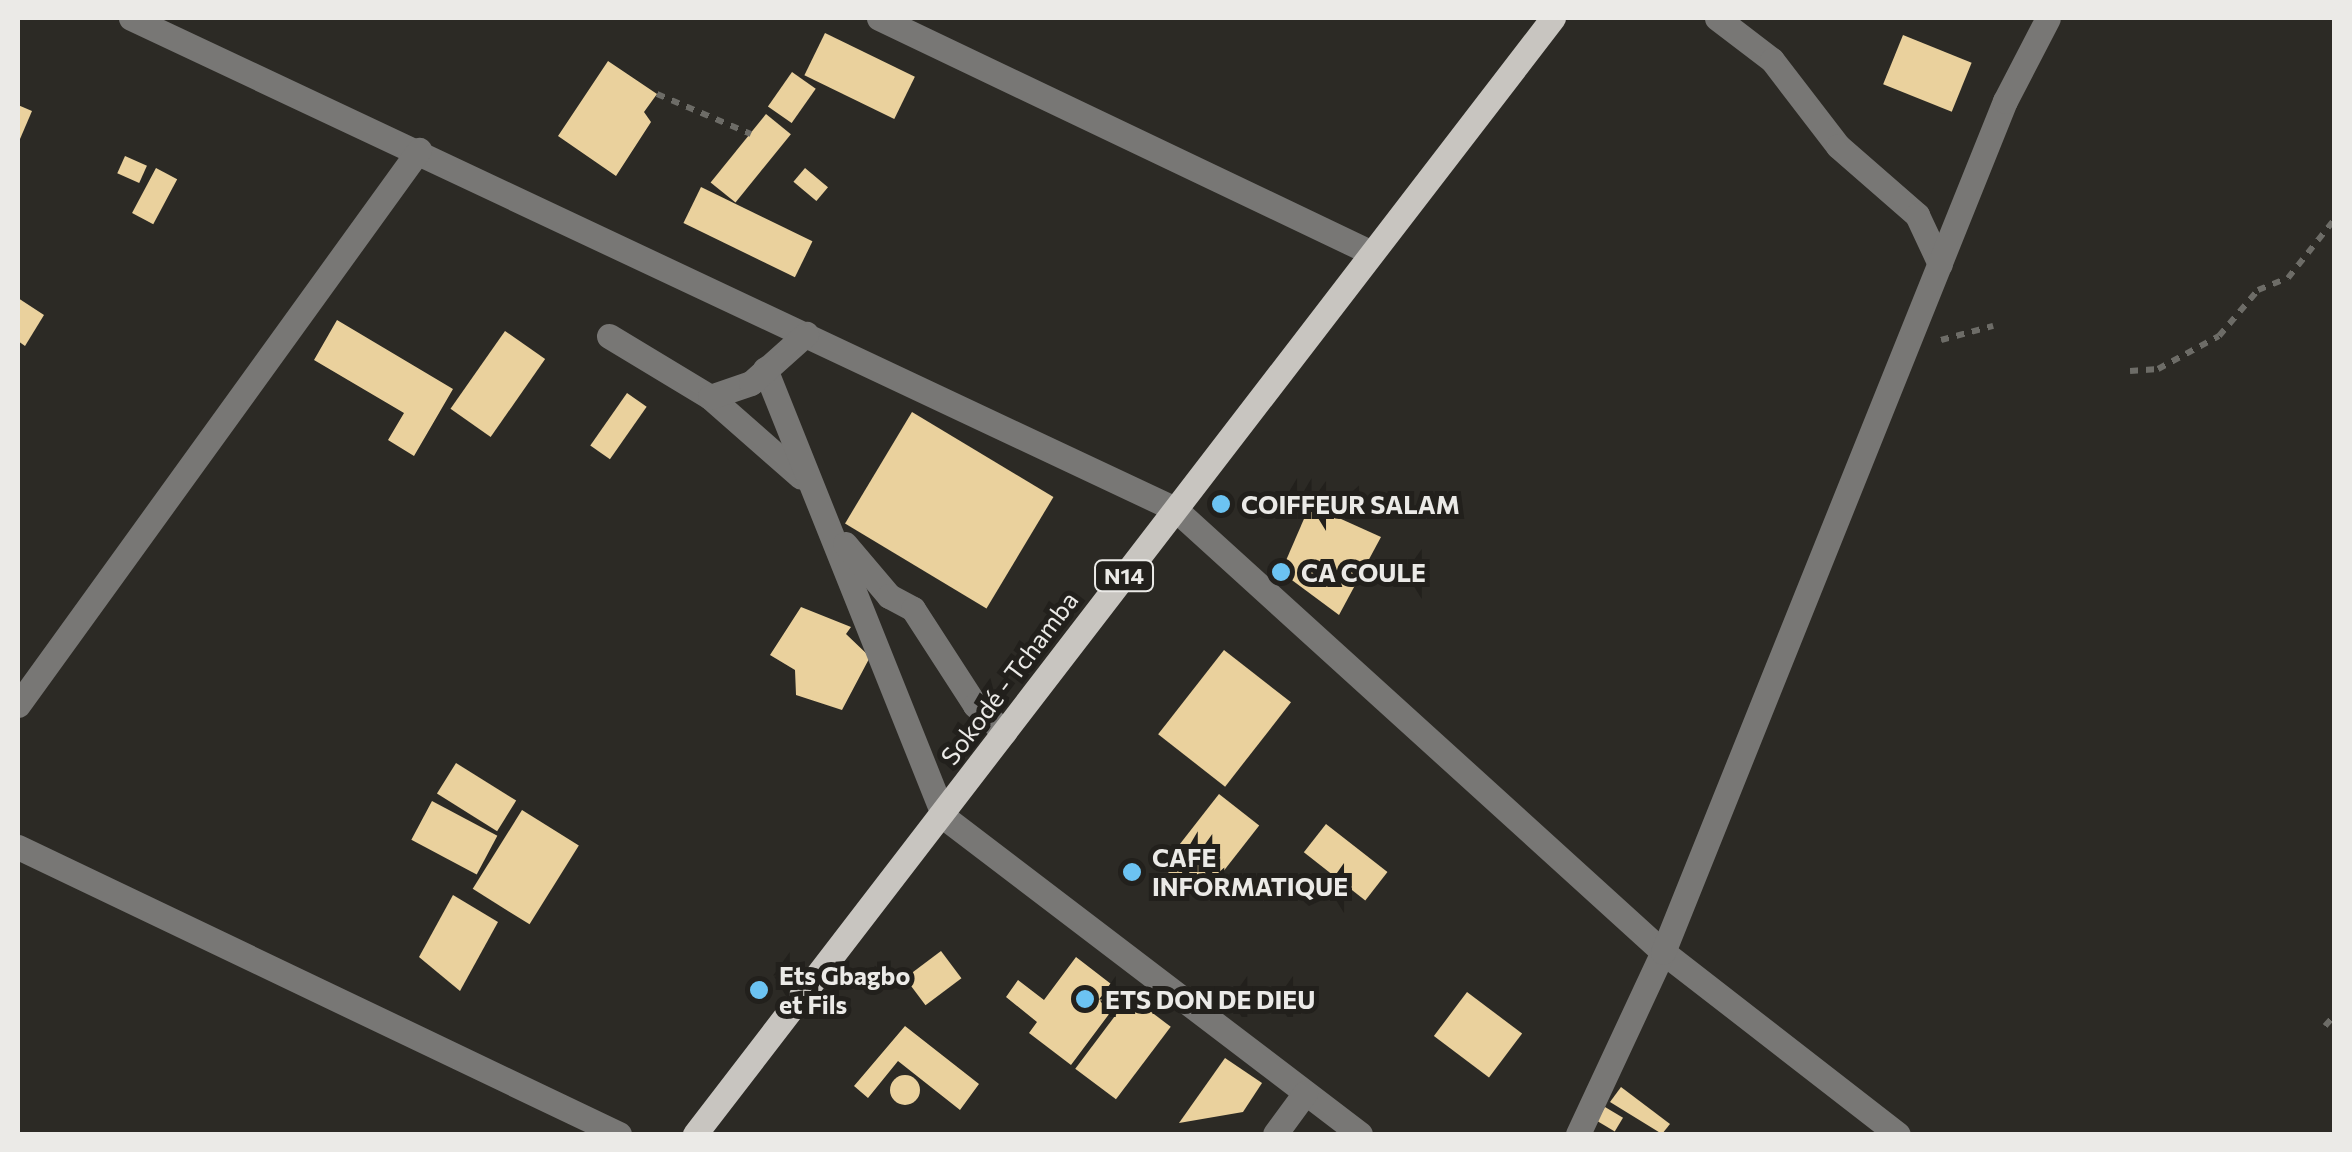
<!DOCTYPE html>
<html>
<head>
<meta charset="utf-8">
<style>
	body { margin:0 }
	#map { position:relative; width:2352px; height:1152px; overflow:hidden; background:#2c2a25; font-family:Commissioner,sans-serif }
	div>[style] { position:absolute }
	.building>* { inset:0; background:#ead19d; transform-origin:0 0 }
	.round { border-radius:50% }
	.path>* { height:6px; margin-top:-3px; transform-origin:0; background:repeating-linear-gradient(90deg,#6d6c67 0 8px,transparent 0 16px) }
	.minor>* { height:25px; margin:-12.5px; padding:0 12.5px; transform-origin:12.5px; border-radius:12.5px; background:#787775 }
	.major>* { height:25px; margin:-12.5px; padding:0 12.5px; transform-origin:12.5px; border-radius:12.5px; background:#c8c5c0 }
	.dots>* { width:28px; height:28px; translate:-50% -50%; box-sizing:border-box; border:5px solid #22201c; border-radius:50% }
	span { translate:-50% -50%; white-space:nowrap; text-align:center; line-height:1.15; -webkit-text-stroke:10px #22201c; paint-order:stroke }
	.shield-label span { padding:2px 8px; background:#22201c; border:2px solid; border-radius:8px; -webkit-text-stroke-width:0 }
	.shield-label { font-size:22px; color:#ebeae7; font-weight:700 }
	.poi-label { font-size:25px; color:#ebeae7; font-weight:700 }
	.left { translate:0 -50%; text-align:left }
	.street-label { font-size:25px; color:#ebeae7 }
	.frame { position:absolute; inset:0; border:20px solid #ebeae7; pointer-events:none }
</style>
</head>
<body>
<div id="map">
	<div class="building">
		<i style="left:825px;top:33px;width:100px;height:47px;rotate:26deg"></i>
		<i style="left:1903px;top:35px;width:74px;height:53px;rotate:22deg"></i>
		<i style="clip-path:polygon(608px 61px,657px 94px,644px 112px,651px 122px,616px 176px,558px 136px)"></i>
		<i style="left:792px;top:72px;width:29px;height:42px;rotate:35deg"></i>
		<i style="clip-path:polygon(18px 105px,32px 111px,20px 139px,18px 138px)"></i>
		<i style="left:766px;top:114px;width:32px;height:88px;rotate:39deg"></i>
		<i style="left:125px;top:156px;width:24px;height:19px;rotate:24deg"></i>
		<i style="left:156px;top:168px;width:24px;height:51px;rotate:28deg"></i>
		<i style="left:805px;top:168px;width:30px;height:18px;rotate:40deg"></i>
		<i style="left:701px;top:187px;width:124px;height:40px;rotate:26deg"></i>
		<i style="clip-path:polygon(18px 298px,44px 315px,25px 346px,18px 341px)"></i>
		<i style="clip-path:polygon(337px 320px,453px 389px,414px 456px,388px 440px,404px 413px,314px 360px)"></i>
		<i style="left:505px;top:331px;width:49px;height:95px;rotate:35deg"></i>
		<i style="left:627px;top:393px;width:24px;height:64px;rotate:35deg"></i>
		<i style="left:912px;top:412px;width:165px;height:130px;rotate:31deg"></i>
		<i style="clip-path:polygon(1310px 505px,1381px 537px,1339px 615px,1281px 572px)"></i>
		<i style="clip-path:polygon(801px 607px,851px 627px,846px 634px,870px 657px,842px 710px,796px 695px,795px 670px,770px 655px)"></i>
		<i style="left:1224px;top:650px;width:85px;height:107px;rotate:38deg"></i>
		<i style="left:456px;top:763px;width:71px;height:36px;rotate:32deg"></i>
		<i style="left:1219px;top:794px;width:51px;height:93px;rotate:38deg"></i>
		<i style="left:432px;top:801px;width:74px;height:44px;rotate:28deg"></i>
		<i style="left:522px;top:810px;width:67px;height:93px;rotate:32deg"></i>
		<i style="left:1326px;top:824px;width:78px;height:36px;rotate:38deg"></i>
		<i style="clip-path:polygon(453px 895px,498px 922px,460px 991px,419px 957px)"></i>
		<i style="left:941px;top:951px;width:34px;height:45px;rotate:53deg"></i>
		<i style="clip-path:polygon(1076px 957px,1124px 994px,1071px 1065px,1029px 1033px,1037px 1022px,1006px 997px,1018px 980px,1044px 1000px)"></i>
		<i style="left:1467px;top:992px;width:69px;height:55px;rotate:37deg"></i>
		<i style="left:1130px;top:996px;width:51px;height:91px;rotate:37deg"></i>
		<i style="clip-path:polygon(905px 1026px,979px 1084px,960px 1110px,898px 1061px,868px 1098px,854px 1086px)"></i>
		<i style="clip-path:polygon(1225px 1058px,1262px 1083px,1243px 1112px,1179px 1123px)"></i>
		<i class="round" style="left:890px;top:1075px;width:30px;height:30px"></i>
		<i style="clip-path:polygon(1621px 1087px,1670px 1124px,1662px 1134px,1610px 1102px)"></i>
		<i style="left:1605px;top:1107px;width:21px;height:16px;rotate:31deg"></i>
	</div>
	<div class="path">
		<i style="left:657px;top:94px;width:102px;rotate:23.1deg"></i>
		<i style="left:1941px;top:340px;width:54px;rotate:-15.1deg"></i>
		<i style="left:2130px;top:371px;width:28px;rotate:-4deg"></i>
		<i style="left:2158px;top:369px;width:69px;rotate:-28.4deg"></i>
		<i style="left:2219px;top:336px;width:60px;rotate:-49.7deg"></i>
		<i style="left:2258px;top:290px;width:32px;rotate:-22deg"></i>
		<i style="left:2288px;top:278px;width:74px;rotate:-51.6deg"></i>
		<i style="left:2325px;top:1026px;width:13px;rotate:-48deg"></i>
	</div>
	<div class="minor">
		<i style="left:131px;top:18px;width:1154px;rotate:25.19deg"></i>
		<i style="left:1175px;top:509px;width:659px;rotate:42.23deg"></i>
		<i style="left:1663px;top:952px;width:297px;rotate:37.8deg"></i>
		<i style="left:879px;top:18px;width:546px;rotate:25.49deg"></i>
		<i style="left:1717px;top:18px;width:69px;rotate:37.4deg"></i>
		<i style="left:1772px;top:60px;width:108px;rotate:52.5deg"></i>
		<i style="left:1838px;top:146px;width:105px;rotate:41.1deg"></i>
		<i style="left:1917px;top:215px;width:54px;rotate:64.9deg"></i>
		<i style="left:609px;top:336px;width:118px;rotate:31.1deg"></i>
		<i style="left:710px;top:397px;width:121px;rotate:41.3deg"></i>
		<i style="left:765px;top:369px;width:482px;rotate:68.2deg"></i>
		<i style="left:944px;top:817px;width:523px;rotate:37.31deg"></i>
		<i style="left:710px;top:397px;width:43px;rotate:-18.9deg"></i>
		<i style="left:751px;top:383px;width:74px;rotate:-41.7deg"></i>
		<i style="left:845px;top:544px;width:68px;rotate:49.8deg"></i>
		<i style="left:889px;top:596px;width:27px;rotate:28deg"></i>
		<i style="left:913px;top:609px;width:114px;rotate:57.1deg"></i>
		<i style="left:975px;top:705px;width:40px;rotate:43deg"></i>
		<i style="left:18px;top:705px;width:685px;rotate:-54.15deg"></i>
		<i style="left:18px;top:847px;width:666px;rotate:25.53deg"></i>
		<i style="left:1275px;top:1134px;width:51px;rotate:-53.8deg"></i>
		<i style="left:1578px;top:1134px;width:201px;rotate:-65deg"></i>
		<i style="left:1663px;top:952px;width:917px;rotate:-68.11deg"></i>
		<i style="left:2005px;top:101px;width:93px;rotate:-62.6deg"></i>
	</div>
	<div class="major">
		<i style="left:695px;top:1134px;width:1408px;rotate:-52.45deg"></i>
	</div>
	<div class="dots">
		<i style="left:1221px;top:504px;background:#6cc3f2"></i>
		<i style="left:1281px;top:572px;background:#6cc3f2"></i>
		<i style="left:1132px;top:872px;background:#6cc3f2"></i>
		<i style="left:759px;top:990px;background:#6cc3f2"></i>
		<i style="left:1085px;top:999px;background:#6cc3f2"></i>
	</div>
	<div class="shield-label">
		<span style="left:1124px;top:576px">N14</span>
	</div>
	<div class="poi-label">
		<span class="left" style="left:1241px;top:504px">COIFFEUR SALAM</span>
		<span class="left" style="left:1301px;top:572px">CA COULE</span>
		<span class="left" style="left:1152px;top:872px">CAFE<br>INFORMATIQUE</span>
		<span class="left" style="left:779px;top:990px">Ets Gbagbo<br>et Fils</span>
		<span class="left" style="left:1105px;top:999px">ETS DON DE DIEU</span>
	</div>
	<div class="street-label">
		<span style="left:1009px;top:678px;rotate:-53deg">Sokodé - Tchamba</span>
	</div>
	<div class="frame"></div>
</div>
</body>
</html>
